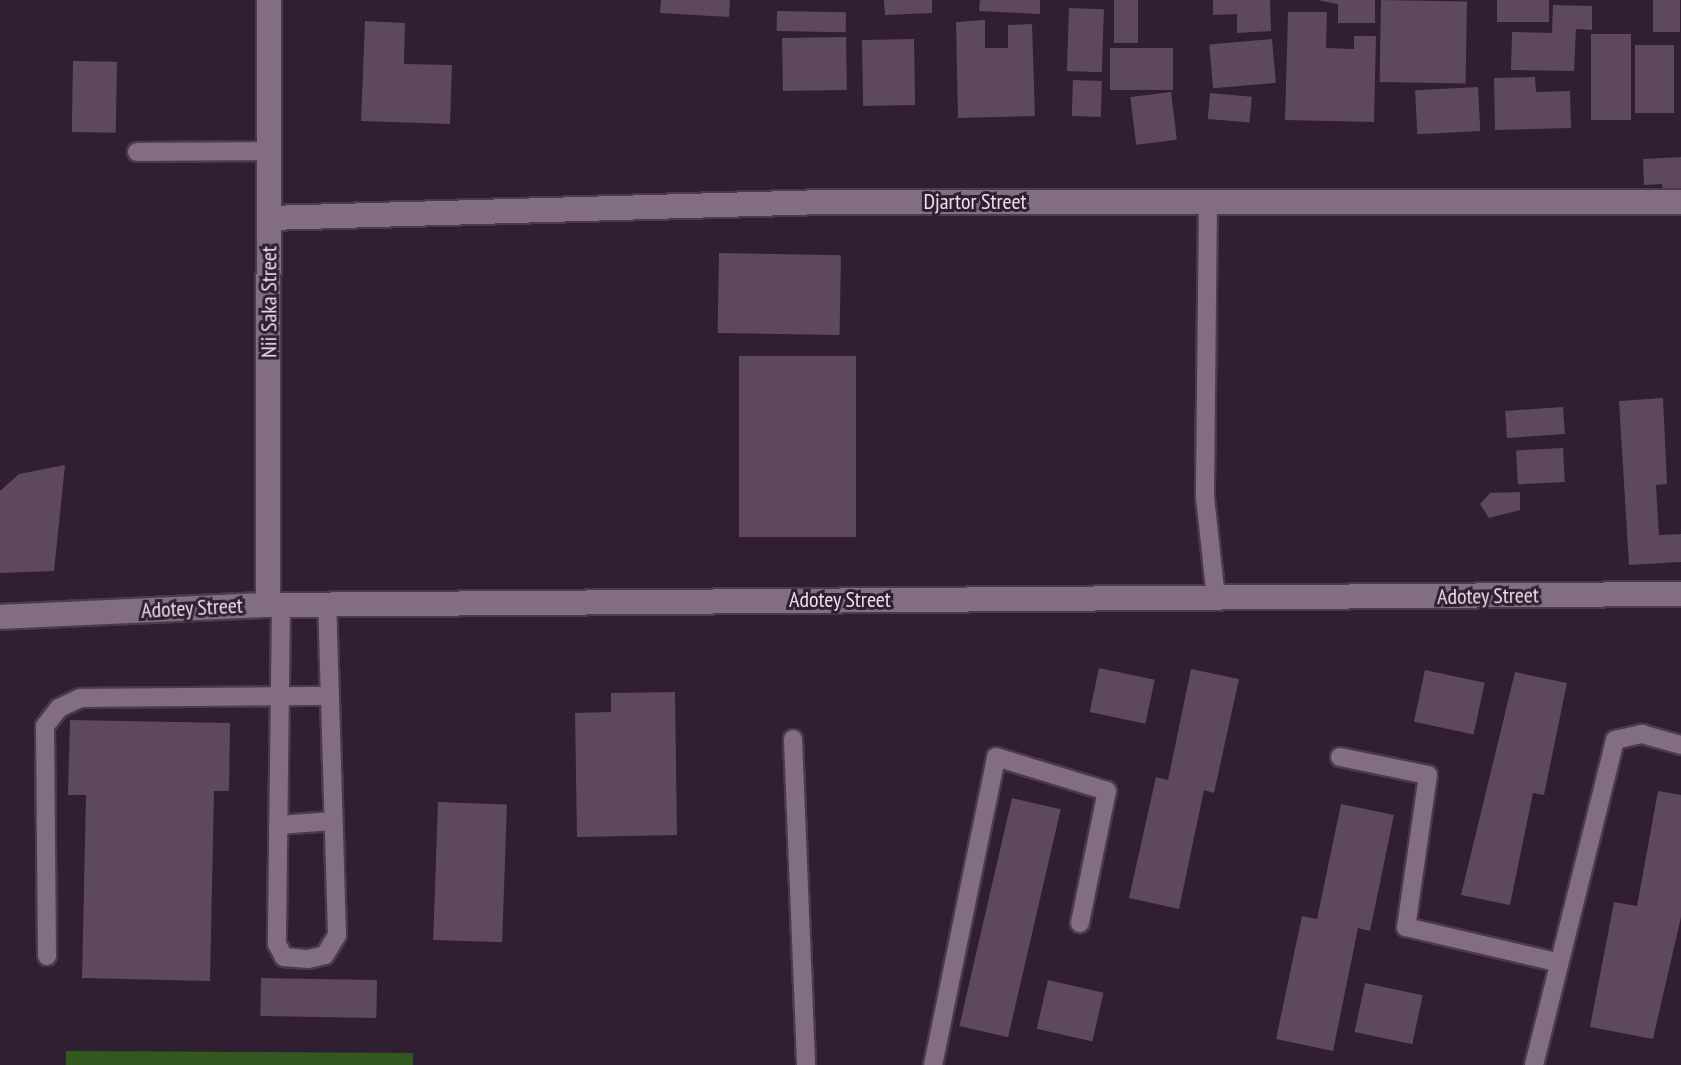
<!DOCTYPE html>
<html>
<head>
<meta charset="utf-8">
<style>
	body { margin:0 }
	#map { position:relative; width:1681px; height:1065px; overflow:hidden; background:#301e31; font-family:"PT Sans Narrow",sans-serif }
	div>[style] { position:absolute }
	.green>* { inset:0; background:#31591f }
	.building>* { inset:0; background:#5d485e; transform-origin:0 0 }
	.roads { filter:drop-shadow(2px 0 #4a3b4c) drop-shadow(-2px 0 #4a3b4c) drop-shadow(0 2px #4a3b4c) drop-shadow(0 -2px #4a3b4c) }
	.lane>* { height:18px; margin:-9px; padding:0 9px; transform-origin:9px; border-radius:9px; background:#836d84 }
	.street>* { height:24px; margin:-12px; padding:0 12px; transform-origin:12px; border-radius:12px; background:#836d84 }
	span { translate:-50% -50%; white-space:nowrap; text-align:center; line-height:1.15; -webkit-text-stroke:6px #301e31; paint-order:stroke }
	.street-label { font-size:22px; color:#ece0ec }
</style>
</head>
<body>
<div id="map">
	<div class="green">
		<i style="clip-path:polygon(66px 1051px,413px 1053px,413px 1065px,66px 1065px)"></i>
	</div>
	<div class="building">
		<i style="clip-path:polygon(661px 0,730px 0,729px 17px,660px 13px)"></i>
		<i style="clip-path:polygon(884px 0,932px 0,932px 13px,885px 15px)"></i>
		<i style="clip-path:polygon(980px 0,1040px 0,1040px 14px,979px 11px)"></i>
		<i style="left:1114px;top:0;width:24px;height:43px"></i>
		<i style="clip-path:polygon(1213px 0,1270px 0,1271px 31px,1237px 33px,1237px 14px,1213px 15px)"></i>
		<i style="clip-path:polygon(1317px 0,1375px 0,1375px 23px,1338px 23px,1338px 4px)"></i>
		<i style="left:1381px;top:0;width:86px;height:82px;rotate:1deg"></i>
		<i style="left:1497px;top:0;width:52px;height:22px"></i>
		<i style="left:1653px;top:0;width:27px;height:32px"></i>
		<i style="clip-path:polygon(1553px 5px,1592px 6px,1592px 30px,1576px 29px,1574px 71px,1511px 70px,1512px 32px,1552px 33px)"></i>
		<i style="left:1069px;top:8px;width:35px;height:63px;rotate:2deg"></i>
		<i style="left:777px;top:11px;width:69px;height:20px;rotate:1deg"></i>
		<i style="clip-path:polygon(1288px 12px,1327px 12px,1326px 48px,1354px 49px,1354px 36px,1376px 36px,1374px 122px,1285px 120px)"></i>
		<i style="clip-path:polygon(985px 20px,985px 48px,1008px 48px,1008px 25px,1032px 24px,1035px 116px,958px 118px,956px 22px)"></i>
		<i style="clip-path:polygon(365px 21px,405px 23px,404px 64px,452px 65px,450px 124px,361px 121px)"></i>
		<i style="left:1591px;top:34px;width:40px;height:86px"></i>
		<i style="left:846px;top:37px;width:53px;height:64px;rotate:89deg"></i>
		<i style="left:914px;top:39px;width:66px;height:52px;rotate:89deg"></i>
		<i style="left:1272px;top:39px;width:44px;height:63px;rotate:85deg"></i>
		<i style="left:1674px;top:45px;width:68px;height:39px;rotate:90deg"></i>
		<i style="left:1110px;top:48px;width:63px;height:42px"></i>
		<i style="left:73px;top:61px;width:44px;height:71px;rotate:1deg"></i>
		<i style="clip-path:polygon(1535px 77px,1536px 92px,1570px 91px,1571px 128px,1495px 130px,1494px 78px)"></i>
		<i style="left:1073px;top:80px;width:29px;height:36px;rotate:2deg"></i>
		<i style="left:1478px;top:87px;width:44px;height:63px;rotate:87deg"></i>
		<i style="left:1171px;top:92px;width:48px;height:41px;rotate:83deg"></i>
		<i style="left:1210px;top:93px;width:42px;height:26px;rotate:5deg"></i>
		<i style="clip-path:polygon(1681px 157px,1681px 198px,1663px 199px,1662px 184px,1644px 185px,1643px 159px)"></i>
		<i style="left:719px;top:253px;width:122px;height:80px;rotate:1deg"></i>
		<i style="left:739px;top:356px;width:117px;height:181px"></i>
		<i style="clip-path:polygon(1663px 398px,1667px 484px,1656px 485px,1659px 535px,1681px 534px,1681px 562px,1629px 565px,1619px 401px)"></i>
		<i style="left:1563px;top:407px;width:27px;height:58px;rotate:86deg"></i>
		<i style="left:1563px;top:448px;width:34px;height:47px;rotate:87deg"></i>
		<i style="clip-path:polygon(65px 465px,54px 571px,0 573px,0 491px,19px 474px)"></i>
		<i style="clip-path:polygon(1520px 492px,1520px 510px,1489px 518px,1480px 504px,1490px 493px)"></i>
		<i style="left:1099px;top:668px;width:57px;height:45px;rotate:12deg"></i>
		<i style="clip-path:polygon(1191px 669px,1239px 679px,1214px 793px,1204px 790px,1179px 909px,1129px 898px,1156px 777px,1168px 780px)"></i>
		<i style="left:1425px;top:670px;width:61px;height:53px;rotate:12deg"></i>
		<i style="clip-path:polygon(1515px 672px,1567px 683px,1544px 795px,1533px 793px,1510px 905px,1461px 895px)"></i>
		<i style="clip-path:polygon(675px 692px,677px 835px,577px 837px,575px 713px,611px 712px,611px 693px)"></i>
		<i style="clip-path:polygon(70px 720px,230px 723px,229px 791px,214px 791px,210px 981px,82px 978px,86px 795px,68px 795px)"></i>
		<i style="clip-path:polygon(1658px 791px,1681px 795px,1681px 917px,1653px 1039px,1590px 1027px,1614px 902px,1637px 906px)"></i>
		<i style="left:1012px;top:798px;width:50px;height:234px;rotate:13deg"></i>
		<i style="left:438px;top:802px;width:69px;height:138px;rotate:2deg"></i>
		<i style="clip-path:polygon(1341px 804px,1394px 815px,1370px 931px,1358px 928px,1333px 1051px,1276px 1039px,1302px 916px,1317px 919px)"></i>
		<i style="left:261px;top:978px;width:116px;height:38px;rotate:1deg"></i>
		<i style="left:1048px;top:980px;width:57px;height:50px;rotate:13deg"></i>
		<i style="left:1365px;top:983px;width:59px;height:50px;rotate:12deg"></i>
	</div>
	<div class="roads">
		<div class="lane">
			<i style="left:137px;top:152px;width:133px;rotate:-0.4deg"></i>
			<i style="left:1208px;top:203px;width:294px;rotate:90.6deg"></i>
			<i style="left:1205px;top:497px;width:103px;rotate:83.8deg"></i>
			<i style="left:281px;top:605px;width:339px;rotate:90.7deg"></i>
			<i style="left:277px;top:944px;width:15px;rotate:62deg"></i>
			<i style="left:284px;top:957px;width:24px;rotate:5deg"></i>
			<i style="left:308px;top:959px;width:17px;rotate:-13deg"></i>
			<i style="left:325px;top:955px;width:23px;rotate:-59deg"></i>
			<i style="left:337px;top:935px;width:331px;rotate:-91.7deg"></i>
			<i style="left:793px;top:739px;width:326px;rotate:87.7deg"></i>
			<i style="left:1340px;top:757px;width:90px;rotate:11.6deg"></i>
			<i style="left:1428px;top:775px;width:154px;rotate:98.2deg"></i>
			<i style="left:1406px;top:927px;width:154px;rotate:13.1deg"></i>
			<i style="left:278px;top:825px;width:55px;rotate:-4.2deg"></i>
			<i style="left:47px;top:956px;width:230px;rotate:-90.5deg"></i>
			<i style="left:45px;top:726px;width:23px;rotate:-52deg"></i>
			<i style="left:59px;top:708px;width:23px;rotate:-25deg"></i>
			<i style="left:80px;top:698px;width:250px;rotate:-0.5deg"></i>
			<i style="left:933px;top:1065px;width:314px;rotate:-78.4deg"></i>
			<i style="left:996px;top:757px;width:116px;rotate:17deg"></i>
			<i style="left:1107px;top:791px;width:135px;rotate:101.6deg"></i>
			<i style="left:1534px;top:1065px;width:335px;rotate:-76deg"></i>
			<i style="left:1615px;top:740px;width:28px;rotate:-13deg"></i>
			<i style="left:1642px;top:734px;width:41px;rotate:15.8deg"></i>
		</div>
		<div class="street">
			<i style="left:269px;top:218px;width:554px;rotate:-1.65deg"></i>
			<i style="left:823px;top:202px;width:858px"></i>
			<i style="left:268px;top:605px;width:605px;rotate:-89.91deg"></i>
			<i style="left:0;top:617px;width:268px;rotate:-2.6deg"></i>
			<i style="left:268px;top:605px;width:1413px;rotate:-0.45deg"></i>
		</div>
	</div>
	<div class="street-label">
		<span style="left:975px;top:202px">Djartor Street</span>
		<span style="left:269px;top:302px;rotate:-90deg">Nii Saka Street</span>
		<span style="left:1488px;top:596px;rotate:-1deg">Adotey Street</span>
		<span style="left:840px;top:600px">Adotey Street</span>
		<span style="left:192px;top:608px;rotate:-3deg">Adotey Street</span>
	</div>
</div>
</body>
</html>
